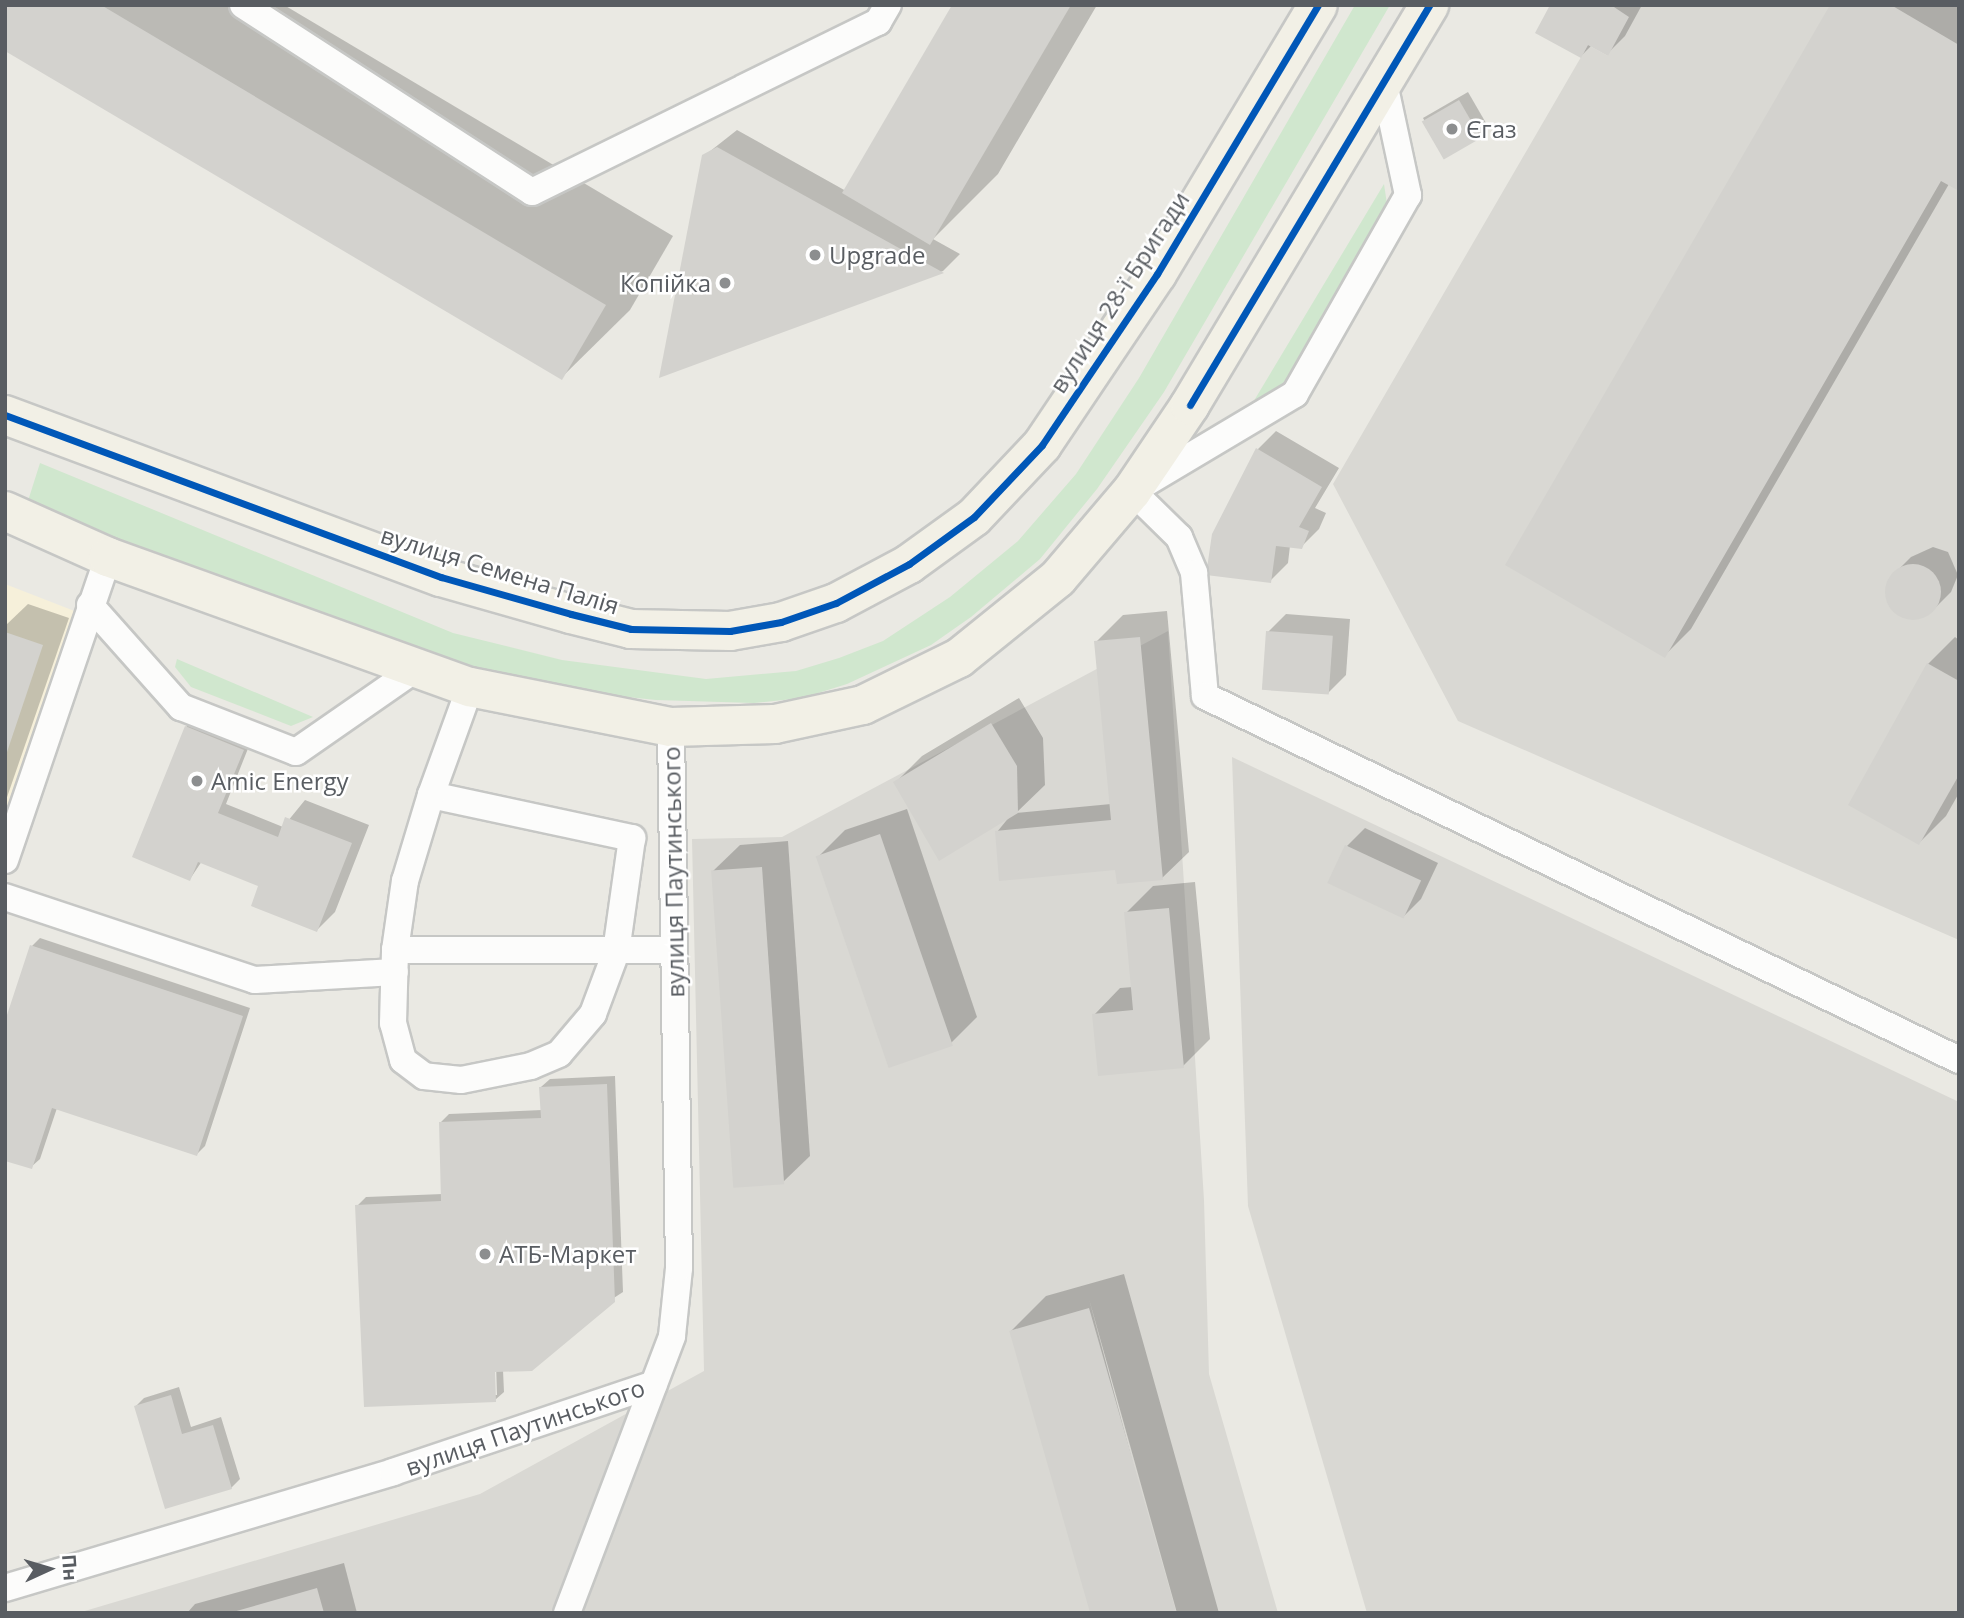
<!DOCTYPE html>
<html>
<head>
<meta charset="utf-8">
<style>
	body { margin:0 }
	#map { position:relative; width:1964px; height:1618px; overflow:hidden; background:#eae9e3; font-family:"Open Sans",sans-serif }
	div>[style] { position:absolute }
	.commercial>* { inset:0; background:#f6f0da }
	.industrial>* { inset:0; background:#d9d8d3 }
	.green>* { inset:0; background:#d0e7ce }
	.shadow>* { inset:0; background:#0003; transform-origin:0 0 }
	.building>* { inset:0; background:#d3d2ce; transform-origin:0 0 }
	.round { border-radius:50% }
	.roads { filter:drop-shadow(2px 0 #c6c7c5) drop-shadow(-2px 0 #c6c7c5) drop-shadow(0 2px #c6c7c5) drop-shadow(0 -2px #c6c7c5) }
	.service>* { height:26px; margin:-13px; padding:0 13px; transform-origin:13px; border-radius:13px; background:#fcfcfb }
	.primary>* { height:38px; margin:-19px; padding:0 19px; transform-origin:19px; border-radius:19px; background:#f2f0e6 }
	.cycleway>* { height:7px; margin:-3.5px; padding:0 3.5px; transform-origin:3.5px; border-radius:3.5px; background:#0057b8 }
	.dots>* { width:19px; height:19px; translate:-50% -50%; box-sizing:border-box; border:4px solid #fff; border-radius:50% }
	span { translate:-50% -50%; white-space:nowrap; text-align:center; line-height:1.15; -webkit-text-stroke:5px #fff; paint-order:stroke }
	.poi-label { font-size:24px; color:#595d62 }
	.left { translate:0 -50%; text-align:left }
	.right { translate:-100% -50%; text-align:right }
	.street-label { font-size:24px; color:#595d62 }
	.frame { position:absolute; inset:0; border:7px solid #595d62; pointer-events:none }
	.north { position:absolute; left:14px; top:1534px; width:70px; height:70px; -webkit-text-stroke:5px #fff; paint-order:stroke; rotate:86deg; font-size:19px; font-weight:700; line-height:28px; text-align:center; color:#595d62 }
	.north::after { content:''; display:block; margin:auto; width:24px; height:32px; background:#595d62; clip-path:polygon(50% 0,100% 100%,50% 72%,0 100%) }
</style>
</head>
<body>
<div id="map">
	<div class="commercial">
		<i style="clip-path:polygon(5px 584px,77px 612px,5px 813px)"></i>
	</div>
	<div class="industrial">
		<i style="clip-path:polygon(1611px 5px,1959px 5px,1959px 940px,1458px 721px,1333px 484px,1588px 45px,1608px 56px)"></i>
		<i style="clip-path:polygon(1168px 631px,1204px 1200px,1209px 1374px,1278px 1613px,78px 1613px,480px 1494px,704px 1371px,692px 839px,782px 837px)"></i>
		<i style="clip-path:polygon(1232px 757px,1959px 1102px,1959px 1613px,1367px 1613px,1248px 1206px)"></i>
	</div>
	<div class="green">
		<i style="clip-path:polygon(1355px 5px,1390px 5px,1164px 392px,1097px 489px,1040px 559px,971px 617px,931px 645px,847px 684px,802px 698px,754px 703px,656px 700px,551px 689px,378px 644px,27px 504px,40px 463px,453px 633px,562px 660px,706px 679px,796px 671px,839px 658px,883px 641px,950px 597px,1018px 541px,1076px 474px,1139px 378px)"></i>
		<i style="clip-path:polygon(1384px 184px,1388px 211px,1284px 384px,1246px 414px)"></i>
		<i style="clip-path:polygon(177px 659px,313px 717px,291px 726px,191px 687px,175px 667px)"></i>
	</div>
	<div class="shadow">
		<i style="clip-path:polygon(5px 5px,284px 5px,673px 236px,630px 310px,561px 378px)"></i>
		<i style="clip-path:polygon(955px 5px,1097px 5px,998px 174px,933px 239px,960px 254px,943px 271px,661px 375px,704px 156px,737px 130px,846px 191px)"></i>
		<i style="clip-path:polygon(1552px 5px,1642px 5px,1625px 36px,1607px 54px,1592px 45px,1581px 56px)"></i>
		<i style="clip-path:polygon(1832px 5px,1959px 5px,1959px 189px,1949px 184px,1691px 629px,1664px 656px)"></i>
		<i style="left:1468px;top:92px;width:42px;height:52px;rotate:60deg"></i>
		<i style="clip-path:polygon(1276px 431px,1339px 468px,1315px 508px,1326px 513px,1319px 529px,1301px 547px,1290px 546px,1288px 563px,1270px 581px,1258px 449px)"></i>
		<i style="clip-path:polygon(1933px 547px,1948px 552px,1958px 575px,1951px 592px,1932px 611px,1916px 618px,1899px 614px,1887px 592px,1892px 576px,1911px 557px)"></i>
		<i style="clip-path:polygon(28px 604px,69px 618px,5px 803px,5px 626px)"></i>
		<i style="clip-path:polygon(1167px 611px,1189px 852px,1162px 878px,997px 832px,1010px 816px,895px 783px,922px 756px,1019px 698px,1043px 738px,1045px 785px,1016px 813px,1111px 804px,1096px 642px,1123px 615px)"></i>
		<i style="clip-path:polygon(1286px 614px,1350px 619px,1346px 675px,1328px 693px,1268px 632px)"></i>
		<i style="clip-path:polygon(1955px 637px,1959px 640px,1959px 793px,1946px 816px,1919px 843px,1928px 664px)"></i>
		<i style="clip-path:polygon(195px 718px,251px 741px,226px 804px,283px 827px,305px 800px,369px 825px,335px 912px,317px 930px,263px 879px,202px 861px,190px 879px,186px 727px)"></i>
		<i style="clip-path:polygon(907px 809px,977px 1017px,950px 1044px,818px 857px,845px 830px)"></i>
		<i style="clip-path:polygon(1365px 828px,1438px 863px,1421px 899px,1403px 917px,1347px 846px)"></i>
		<i style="clip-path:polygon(788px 841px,810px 1156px,783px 1182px,713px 871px,740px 845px)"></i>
		<i style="clip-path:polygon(1195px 882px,1210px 1039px,1183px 1066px,1094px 1015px,1120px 988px,1133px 987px,1126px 913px,1153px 886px)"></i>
		<i style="clip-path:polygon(40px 938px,250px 1008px,205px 1146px,197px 1154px,57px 1108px,40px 1159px,31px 1167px,32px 946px)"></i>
		<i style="clip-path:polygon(evenodd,615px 1076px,623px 1292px,503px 1370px,504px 1392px,495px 1400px,357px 1206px,366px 1197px,443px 1194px,440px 1123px,449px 1114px,542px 1110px,541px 1087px,550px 1079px,615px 1076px,492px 1363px,496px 1363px,497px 1395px,494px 1395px,492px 1363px)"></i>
		<i style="clip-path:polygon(1124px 1274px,1219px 1613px,1177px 1613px,1089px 1299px,1173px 1613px,1011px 1331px,1046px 1296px)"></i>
		<i style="clip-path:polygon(179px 1387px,191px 1427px,221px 1417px,240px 1479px,231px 1488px,136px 1406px,144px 1398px)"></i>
		<i style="clip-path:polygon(344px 1563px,357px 1613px,187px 1613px,195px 1604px)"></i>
	</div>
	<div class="building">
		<i style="clip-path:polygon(5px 5px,101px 5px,606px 305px,562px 380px,5px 51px)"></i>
		<i style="clip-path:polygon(952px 5px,1071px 5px,930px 245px,842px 193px)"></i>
		<i style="clip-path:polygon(1550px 5px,1611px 5px,1629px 17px,1608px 56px,1588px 45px,1581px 58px,1535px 33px)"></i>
		<i style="clip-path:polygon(1830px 5px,1891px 5px,1959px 45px,1959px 191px,1941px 181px,1665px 658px,1505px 565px)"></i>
		<i style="left:1459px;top:100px;width:44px;height:43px;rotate:60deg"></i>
		<i style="clip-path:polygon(717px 147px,944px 273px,659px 378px,702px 155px)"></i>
		<i style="clip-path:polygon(1256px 448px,1322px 487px,1299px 527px,1309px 531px,1302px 549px,1276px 546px,1271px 583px,1206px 575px,1212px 534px)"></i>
		<i class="round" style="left:1885px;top:564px;width:56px;height:56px"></i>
		<i style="left:1266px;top:631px;width:67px;height:59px;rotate:4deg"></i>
		<i style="clip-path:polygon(5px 632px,43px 645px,6px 755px,5px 755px)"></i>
		<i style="clip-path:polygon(1140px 637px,1163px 880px,1117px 884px,1115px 870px,999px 881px,995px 831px,1111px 820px,1094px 641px)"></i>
		<i style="clip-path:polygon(1927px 663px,1959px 681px,1959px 775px,1919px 845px,1848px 805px)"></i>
		<i style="clip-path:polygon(991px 723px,1017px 766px,1018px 813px,939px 861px,893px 782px)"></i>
		<i style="clip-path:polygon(185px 726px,244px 750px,218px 813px,278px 837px,285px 817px,352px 843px,317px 932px,251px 906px,258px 886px,198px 862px,190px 881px,132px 857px)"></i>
		<i style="left:880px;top:834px;width:224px;height:68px;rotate:71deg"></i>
		<i style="left:1345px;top:845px;width:84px;height:42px;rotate:25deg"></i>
		<i style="left:762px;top:867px;width:318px;height:51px;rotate:86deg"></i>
		<i style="clip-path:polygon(1169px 908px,1184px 1068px,1098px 1076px,1092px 1014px,1133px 1010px,1124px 912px)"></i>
		<i style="clip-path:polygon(30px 945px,243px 1016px,197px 1156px,52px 1108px,32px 1169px,5px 1161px,5px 1021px)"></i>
		<i style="clip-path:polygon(607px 1084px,615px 1302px,532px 1371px,495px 1372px,496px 1402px,364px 1407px,355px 1205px,441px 1201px,439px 1122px,541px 1118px,539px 1087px)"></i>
		<i style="left:1089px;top:1308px;width:317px;height:83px;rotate:74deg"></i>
		<i style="clip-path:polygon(171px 1395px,182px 1434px,213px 1425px,232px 1489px,165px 1509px,134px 1406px)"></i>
		<i style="clip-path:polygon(317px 1588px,324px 1613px,233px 1613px,233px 1612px)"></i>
	</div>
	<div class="roads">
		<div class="service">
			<i style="left:243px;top:5px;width:344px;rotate:32.9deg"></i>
			<i style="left:532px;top:192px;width:386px;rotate:-26.2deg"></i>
			<i style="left:878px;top:22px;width:20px;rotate:-60deg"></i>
			<i style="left:1384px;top:83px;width:115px;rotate:77.9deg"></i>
			<i style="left:1408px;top:195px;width:229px;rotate:119.6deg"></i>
			<i style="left:1295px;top:394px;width:190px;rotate:149.2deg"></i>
			<i style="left:1132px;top:491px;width:66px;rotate:44.4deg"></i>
			<i style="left:1179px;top:537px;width:39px;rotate:67deg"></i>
			<i style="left:1194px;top:573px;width:123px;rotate:84.9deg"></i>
			<i style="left:1205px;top:696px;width:837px;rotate:25.77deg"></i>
			<i style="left:90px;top:605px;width:137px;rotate:48.3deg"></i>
			<i style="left:181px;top:707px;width:123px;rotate:21.4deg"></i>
			<i style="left:296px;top:752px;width:147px;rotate:-34.8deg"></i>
			<i style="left:431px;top:795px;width:206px;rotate:12.1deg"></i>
			<i style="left:632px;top:838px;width:115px;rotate:98deg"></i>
			<i style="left:616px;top:952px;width:66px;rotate:110.4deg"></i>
			<i style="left:593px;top:1014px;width:52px;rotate:130.4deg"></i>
			<i style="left:559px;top:1054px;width:30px;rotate:157deg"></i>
			<i style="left:531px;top:1066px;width:71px;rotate:168.7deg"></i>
			<i style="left:461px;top:1080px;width:37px;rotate:-174deg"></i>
			<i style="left:424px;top:1076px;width:26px;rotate:-143deg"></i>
			<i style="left:403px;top:1060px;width:38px;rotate:-105deg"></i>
			<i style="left:393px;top:1023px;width:73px;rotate:-88.4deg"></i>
			<i style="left:395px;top:950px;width:70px;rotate:-81.8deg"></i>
			<i style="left:405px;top:881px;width:90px;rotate:-73.2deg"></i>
			<i style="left:431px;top:795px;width:115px;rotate:-70.1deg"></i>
			<i style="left:5px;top:860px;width:320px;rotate:-71.2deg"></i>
			<i style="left:5px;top:897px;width:263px;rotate:18.4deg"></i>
			<i style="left:255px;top:980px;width:140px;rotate:-3.3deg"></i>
			<i style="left:395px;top:950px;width:278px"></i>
			<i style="left:5px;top:1588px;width:405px;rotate:-16.6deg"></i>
			<i style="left:393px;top:1472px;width:275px;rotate:-18.6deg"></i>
			<i style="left:567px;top:1613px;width:296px;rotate:-69.2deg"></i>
			<i style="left:672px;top:1336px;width:68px;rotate:-84.1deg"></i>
			<i style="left:679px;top:1268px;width:541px;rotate:-90.85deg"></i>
		</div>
		<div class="primary">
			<i style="left:5px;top:415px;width:465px;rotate:20.4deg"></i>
			<i style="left:441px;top:577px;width:135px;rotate:15.9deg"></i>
			<i style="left:571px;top:614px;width:62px;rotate:14deg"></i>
			<i style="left:631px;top:629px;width:99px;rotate:1.2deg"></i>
			<i style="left:730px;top:631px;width:52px;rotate:-10deg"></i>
			<i style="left:781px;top:622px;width:58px;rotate:-19.1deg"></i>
			<i style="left:836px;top:603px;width:83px;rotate:-28.1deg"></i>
			<i style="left:909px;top:564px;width:80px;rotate:-35.9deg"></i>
			<i style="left:974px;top:517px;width:99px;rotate:-46.6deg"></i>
			<i style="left:1042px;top:445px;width:206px;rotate:-56.1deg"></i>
			<i style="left:1157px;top:274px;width:313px;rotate:-59.1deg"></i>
			<i style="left:5px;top:511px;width:113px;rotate:24.1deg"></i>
			<i style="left:108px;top:557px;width:385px;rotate:19.8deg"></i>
			<i style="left:470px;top:687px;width:205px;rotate:11.3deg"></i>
			<i style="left:671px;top:727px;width:104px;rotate:-1.7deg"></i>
			<i style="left:775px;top:724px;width:90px;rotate:-12.2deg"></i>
			<i style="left:863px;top:705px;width:107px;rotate:-26.1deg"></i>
			<i style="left:959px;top:658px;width:127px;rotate:-38.9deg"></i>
			<i style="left:1058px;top:578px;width:114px;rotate:-49.6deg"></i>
			<i style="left:1132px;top:491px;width:104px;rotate:-56deg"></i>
			<i style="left:1190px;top:405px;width:466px;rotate:-59.1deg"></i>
		</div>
	</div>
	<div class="cycleway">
		<i style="left:1190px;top:405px;width:466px;rotate:-59.1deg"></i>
		<i style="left:5px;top:415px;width:465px;rotate:20.4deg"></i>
		<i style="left:441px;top:577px;width:135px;rotate:15.9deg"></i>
		<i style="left:571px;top:614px;width:62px;rotate:14deg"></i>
		<i style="left:631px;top:629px;width:99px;rotate:1.2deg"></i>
		<i style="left:730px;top:631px;width:52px;rotate:-10deg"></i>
		<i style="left:781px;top:622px;width:58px;rotate:-19.1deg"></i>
		<i style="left:836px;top:603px;width:83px;rotate:-28.1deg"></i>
		<i style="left:909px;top:564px;width:80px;rotate:-35.9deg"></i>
		<i style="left:974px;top:517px;width:99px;rotate:-46.6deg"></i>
		<i style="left:1042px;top:445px;width:206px;rotate:-56.1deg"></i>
		<i style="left:1157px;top:274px;width:313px;rotate:-59.1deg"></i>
	</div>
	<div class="dots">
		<i style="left:1452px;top:129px;background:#8c8e8f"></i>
		<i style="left:815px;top:255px;background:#8c8e8f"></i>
		<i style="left:725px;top:283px;background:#8c8e8f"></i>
		<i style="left:197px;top:781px;background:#8c8e8f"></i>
		<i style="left:485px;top:1254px;background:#8c8e8f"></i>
	</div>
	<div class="poi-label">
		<span class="left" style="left:1466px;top:129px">Єгаз</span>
		<span class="left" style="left:829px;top:255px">Upgrade</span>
		<span class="right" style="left:711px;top:283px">Копійка</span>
		<span class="left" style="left:211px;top:781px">Amic Energy</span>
		<span class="left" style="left:499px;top:1254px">АТБ-Маркет</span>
	</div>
	<div class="street-label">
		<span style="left:1119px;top:292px;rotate:-57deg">вулиця 28-ї Бригади</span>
		<span style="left:500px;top:570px;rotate:17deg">вулиця Семена Палія</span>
		<span style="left:673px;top:872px;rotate:-91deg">вулиця Паутинського</span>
		<span style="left:525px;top:1427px;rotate:-19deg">вулиця Паутинського</span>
	</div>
	<div class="frame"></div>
	<div class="north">Пн</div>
</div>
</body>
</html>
